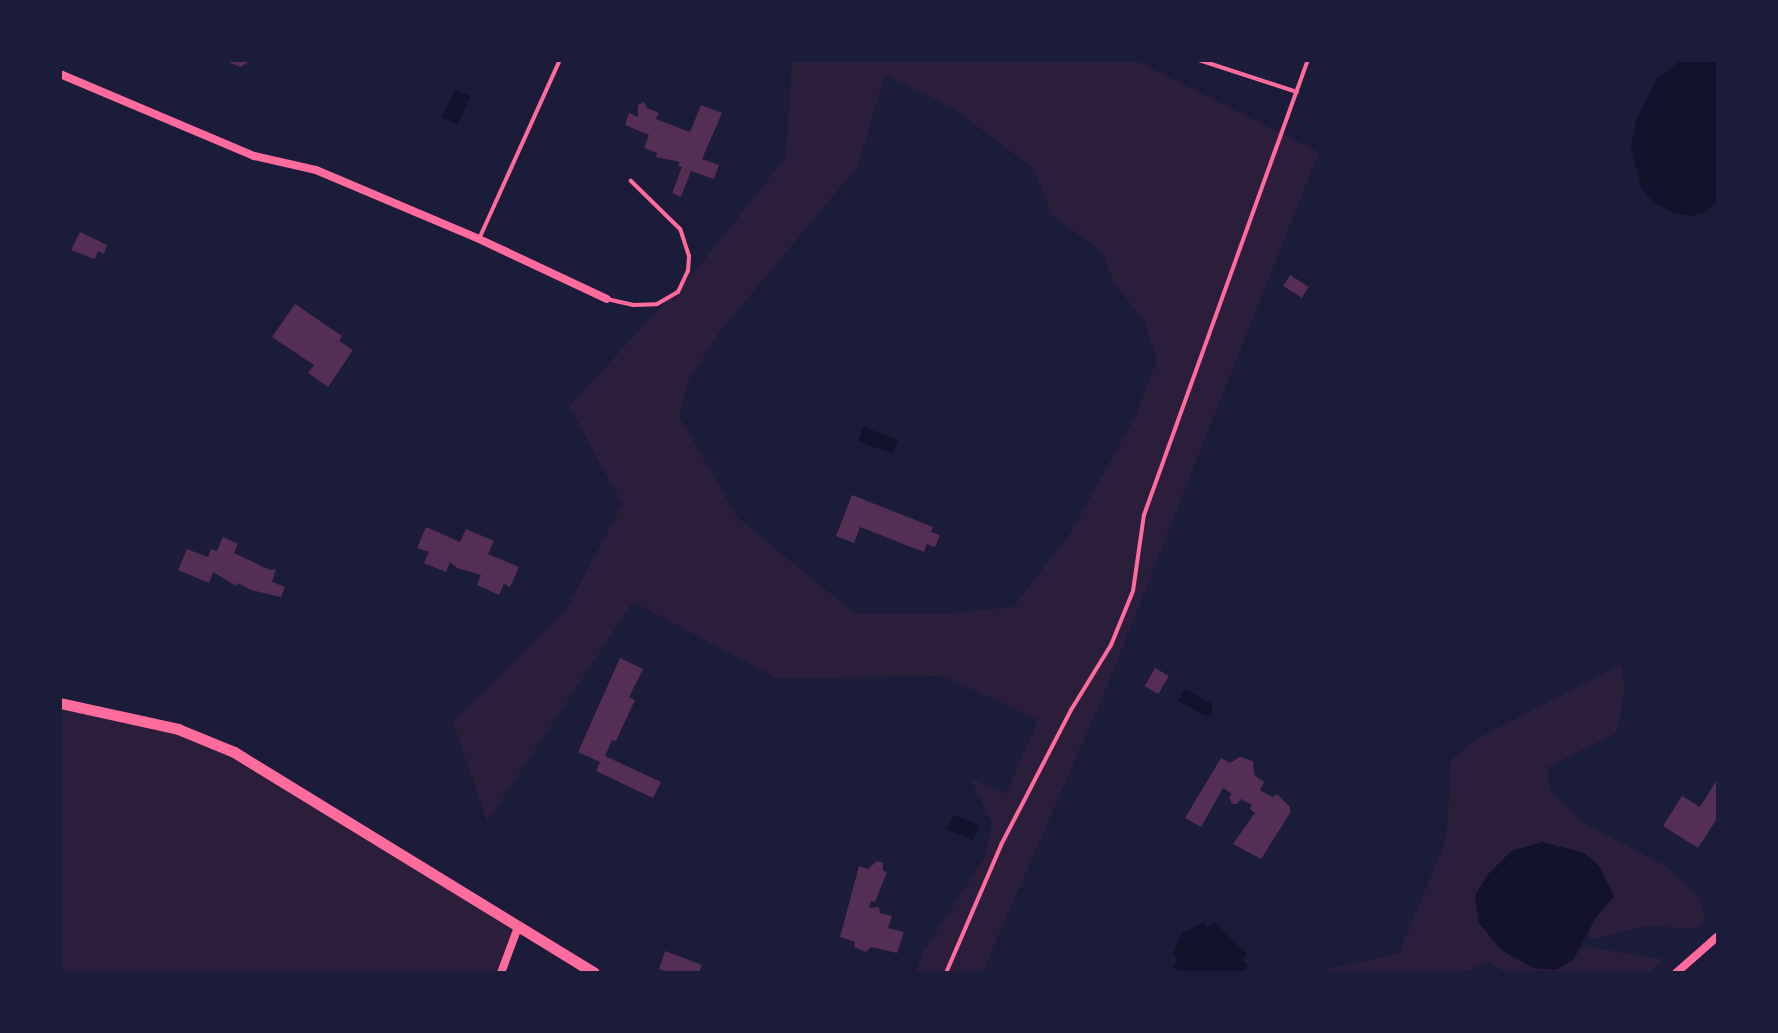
<!DOCTYPE html>
<html>
<head>
<meta charset="utf-8">
<style>
	body { margin:0 }
	#map { position:relative; width:1778px; height:1033px; overflow:hidden; background:#1b1b3a; font-family:Montserrat,sans-serif }
	div>[style] { position:absolute }
	.green>* { inset:0; background:#2a1e3b }
	.water>* { inset:0; background:#12122b; transform-origin:0 0 }
	.building>* { inset:0; background:#542f53; transform-origin:0 0 }
	.service>* { height:4px; margin:-2px; padding:0 2px; transform-origin:2px; border-radius:2px; background:#ff6b9d }
	.minor>* { height:8px; margin:-4px; padding:0 4px; transform-origin:4px; border-radius:4px; background:#ff6b9d }
	.tertiary>* { height:11px; margin:-5.5px; padding:0 5.5px; transform-origin:5.5px; border-radius:5.5px; background:#ff6b9d }
	span { translate:-50% -50%; white-space:nowrap; text-align:center; line-height:1.15; -webkit-text-stroke:7px #1b1b3a; paint-order:stroke }
	.frame { position:absolute; inset:0; border:62px solid #1b1b3a; pointer-events:none }
</style>
</head>
<body>
<div id="map">
	<div class="green">
		<i style="clip-path:polygon(evenodd,792px 60px,1135px 60px,1319px 152px,1103px 696px,982px 973px,915px 973px,925px 949px,985px 857px,992px 823px,970px 778px,1006px 794px,1038px 720px,943px 676px,776px 678px,633px 602px,487px 822px,453px 722px,566px 610px,622px 504px,569px 406px,701px 264px,786px 157px,792px 60px,885px 75px,951px 107px,1034px 169px,1052px 215px,1102px 252px,1114px 283px,1144px 321px,1157px 360px,1135px 417px,1069px 535px,1013px 607px,939px 614px,854px 613px,737px 517px,679px 416px,688px 381px,719px 333px,858px 166px,885px 75px)"></i>
		<i style="clip-path:polygon(1621px 665px,1625px 689px,1616px 733px,1547px 768px,1550px 791px,1585px 824px,1666px 866px,1701px 899px,1705px 921px,1695px 929px,1646px 926px,1587px 940px,1594px 920px,1614px 896px,1599px 866px,1584px 853px,1542px 842px,1475px 896px,1479px 923px,1501px 950px,1573px 960px,1582px 946px,1662px 959px,1650px 973px,1507px 973px,1488px 962px,1461px 973px,1312px 973px,1399px 953px,1446px 840px,1451px 760px,1476px 739px)"></i>
		<i style="clip-path:polygon(60px 703px,206px 739px,518px 927px,498px 973px,60px 973px)"></i>
	</div>
	<div class="water">
		<i style="clip-path:polygon(1682px 60px,1718px 60px,1718px 201px,1704px 213px,1692px 216px,1673px 213px,1653px 202px,1641px 188px,1631px 146px,1636px 121px,1656px 79px)"></i>
		<i style="left:455px;top:89px;width:17px;height:31px;rotate:25deg"></i>
		<i style="left:863px;top:427px;width:37px;height:15px;rotate:20deg"></i>
		<i style="clip-path:polygon(1185px 689px,1212px 704px,1212px 715px,1205px 716px,1178px 701px)"></i>
		<i style="left:953px;top:815px;width:28px;height:16px;rotate:21deg"></i>
		<i style="clip-path:polygon(1542px 842px,1584px 853px,1599px 866px,1614px 896px,1594px 920px,1573px 960px,1556px 970px,1533px 968px,1501px 950px,1479px 923px,1475px 896px,1487px 875px,1511px 851px)"></i>
		<i style="clip-path:polygon(1214px 922px,1247px 954px,1242px 960px,1248px 965px,1243px 973px,1181px 973px,1173px 966px,1178px 960px,1173px 955px,1182px 933px,1203px 923px,1208px 928px)"></i>
	</div>
	<div class="building">
		<i style="clip-path:polygon(224px 60px,252px 60px,240px 67px)"></i>
		<i style="clip-path:polygon(644px 102px,647px 108px,659px 113px,656px 119px,690px 132px,701px 105px,722px 113px,702px 159px,719px 165px,714px 179px,691px 171px,681px 197px,672px 193px,682px 167px,678px 166px,680px 162px,656px 157px,657px 153px,644px 148px,649px 135px,625px 125px,629px 113px,638px 117px,638px 105px)"></i>
		<i style="clip-path:polygon(80px 232px,107px 245px,104px 254px,98px 251px,95px 259px,71px 250px)"></i>
		<i style="left:1290px;top:275px;width:22px;height:13px;rotate:32deg"></i>
		<i style="clip-path:polygon(295px 304px,342px 336px,339px 341px,353px 350px,328px 387px,308px 373px,314px 365px,272px 337px)"></i>
		<i style="clip-path:polygon(852px 495px,933px 527px,931px 532px,940px 535px,935px 547px,927px 544px,924px 552px,860px 527px,854px 543px,836px 536px)"></i>
		<i style="clip-path:polygon(426px 527px,460px 542px,466px 529px,494px 541px,488px 554px,519px 567px,510px 587px,504px 584px,499px 595px,477px 585px,481px 575px,457px 568px,450px 562px,446px 572px,424px 563px,429px 552px,417px 548px)"></i>
		<i style="clip-path:polygon(223px 537px,238px 544px,234px 553px,270px 570px,276px 569px,272px 582px,285px 587px,281px 597px,251px 590px,238px 583px,236px 586px,213px 572px,209px 583px,178px 570px,187px 549px,208px 557px,211px 549px,217px 551px)"></i>
		<i style="clip-path:polygon(620px 658px,643px 669px,629px 697px,635px 700px,616px 741px,612px 740px,605px 756px,661px 782px,653px 798px,596px 771px,600px 762px,578px 752px)"></i>
		<i style="left:1155px;top:668px;width:16px;height:21px;rotate:30deg"></i>
		<i style="clip-path:polygon(1240px 757px,1253px 761px,1254px 775px,1264px 782px,1260px 790px,1272px 797px,1277px 794px,1290px 807px,1290px 813px,1261px 859px,1233px 844px,1255px 813px,1250px 809px,1252px 805px,1241px 799px,1237px 804px,1232px 804px,1229px 797px,1232px 794px,1223px 788px,1201px 827px,1185px 818px,1221px 758px,1230px 763px)"></i>
		<i style="clip-path:polygon(1718px 778px,1718px 817px,1698px 848px,1663px 826px,1682px 796px,1700px 807px)"></i>
		<i style="clip-path:polygon(877px 861px,883px 863px,883px 871px,887px 872px,875px 902px,871px 901px,869px 908px,879px 907px,880px 913px,892px 916px,888px 928px,904px 932px,897px 953px,871px 947px,866px 952px,854px 947px,855px 942px,840px 937px,859px 866px,868px 869px)"></i>
		<i style="clip-path:polygon(665px 951px,702px 965px,699px 973px,670px 973px,659px 969px)"></i>
	</div>
	<div class="service">
		<i style="left:1199px;top:60px;width:103px;rotate:18.1deg"></i>
		<i style="left:479px;top:239px;width:196px;rotate:-65.7deg"></i>
		<i style="left:607px;top:299px;width:27px;rotate:13deg"></i>
		<i style="left:633px;top:305px;width:24px;rotate:-2deg"></i>
		<i style="left:657px;top:304px;width:24px;rotate:-30deg"></i>
		<i style="left:678px;top:292px;width:23px;rotate:-65deg"></i>
		<i style="left:688px;top:271px;width:15px;rotate:-86deg"></i>
		<i style="left:689px;top:256px;width:28px;rotate:-108deg"></i>
		<i style="left:680px;top:229px;width:69px;rotate:-135.6deg"></i>
		<i style="left:946px;top:973px;width:139px;rotate:-66.7deg"></i>
		<i style="left:1001px;top:845px;width:152px;rotate:-62.6deg"></i>
		<i style="left:1071px;top:710px;width:76px;rotate:-58.4deg"></i>
		<i style="left:1111px;top:645px;width:58px;rotate:-67.8deg"></i>
		<i style="left:1133px;top:591px;width:77px;rotate:-81.8deg"></i>
		<i style="left:1144px;top:515px;width:484px;rotate:-70.2deg"></i>
	</div>
	<div class="minor">
		<i style="left:60px;top:74px;width:211px;rotate:22.9deg"></i>
		<i style="left:254px;top:156px;width:64px;rotate:12.7deg"></i>
		<i style="left:316px;top:170px;width:177px;rotate:22.9deg"></i>
		<i style="left:479px;top:239px;width:141px;rotate:25.1deg"></i>
		<i style="left:501px;top:973px;width:49px;rotate:-69.7deg"></i>
		<i style="left:1676px;top:973px;width:56px;rotate:-41.4deg"></i>
	</div>
	<div class="tertiary">
		<i style="left:60px;top:703px;width:121px;rotate:12.4deg"></i>
		<i style="left:178px;top:729px;width:61px;rotate:22.3deg"></i>
		<i style="left:234px;top:752px;width:422px;rotate:31.5deg"></i>
	</div>
	<div class="frame"></div>
</div>
</body>
</html>
